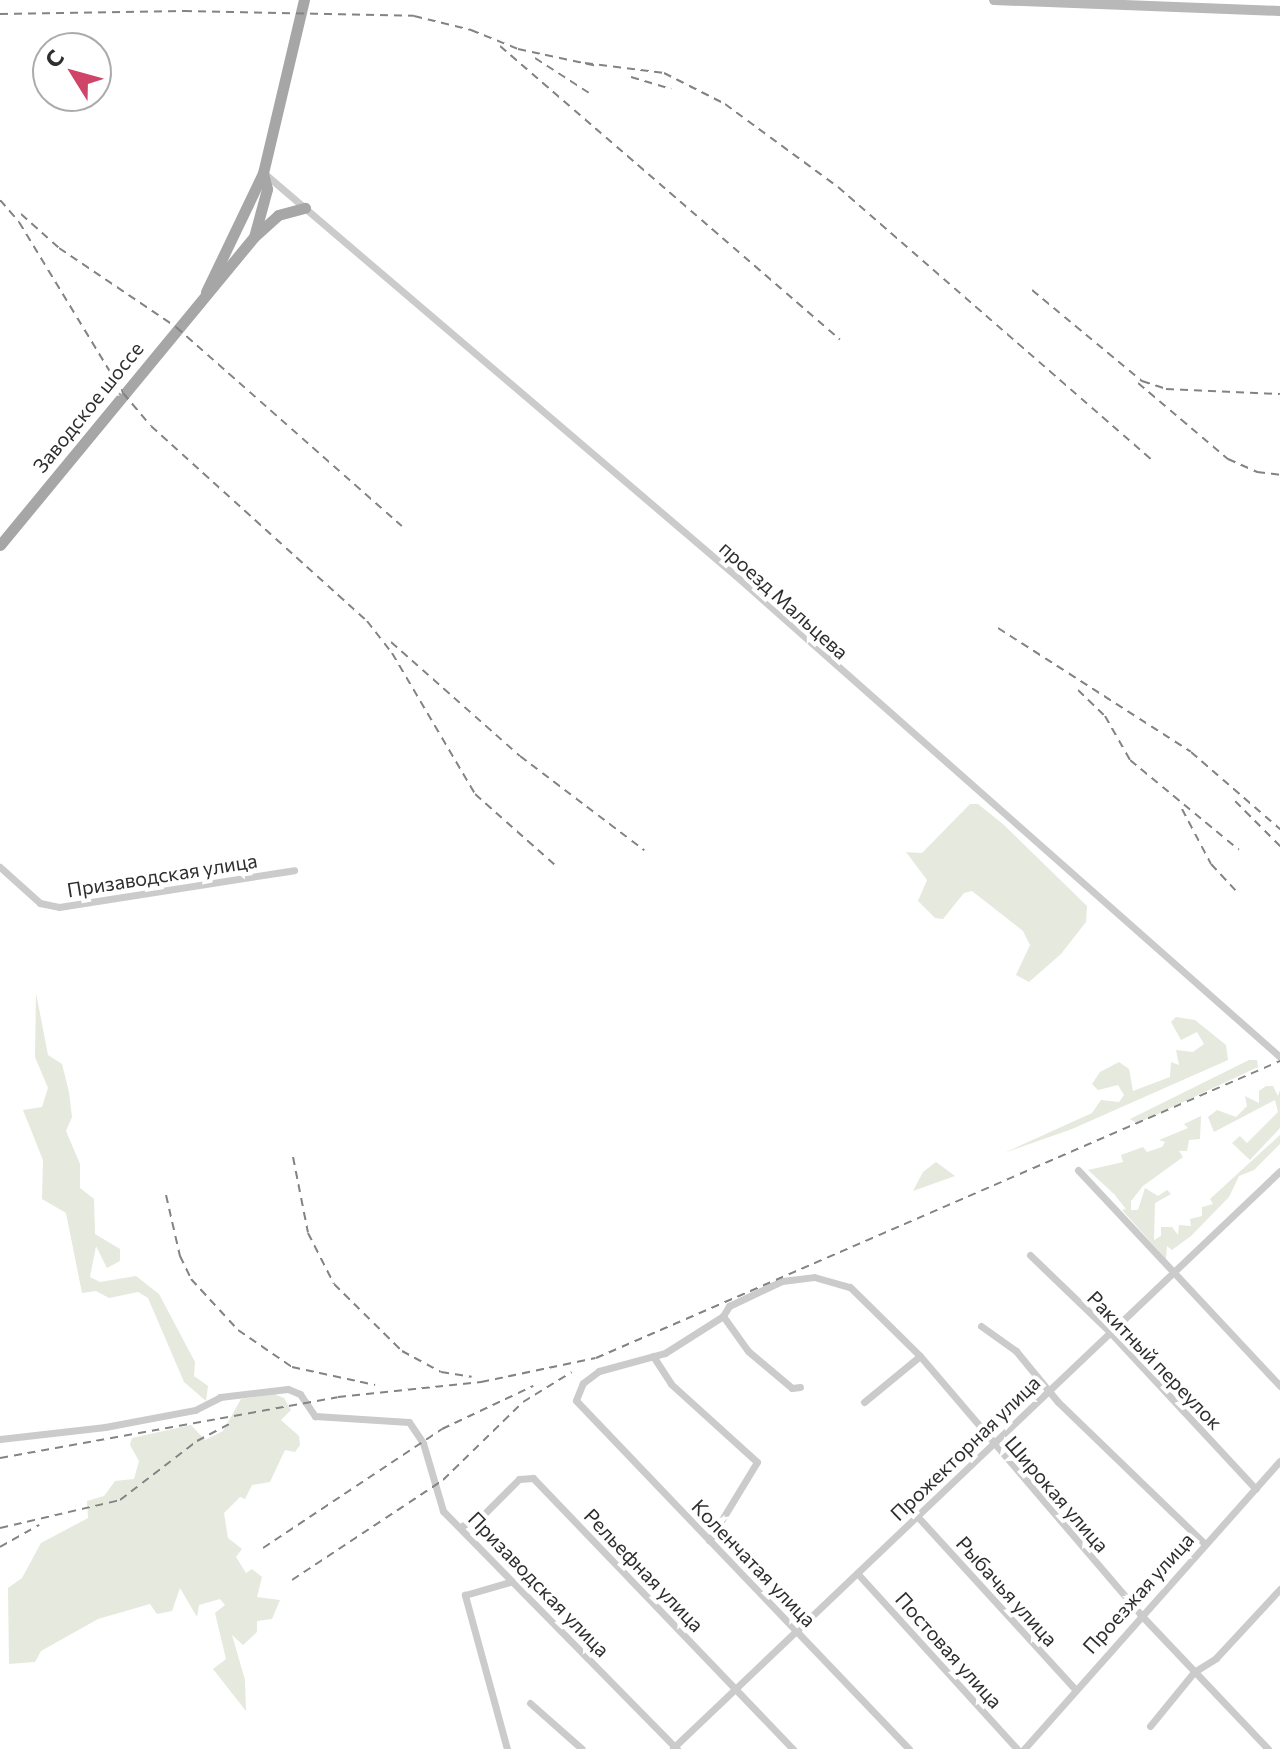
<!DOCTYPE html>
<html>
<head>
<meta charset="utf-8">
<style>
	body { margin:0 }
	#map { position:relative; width:1280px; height:1749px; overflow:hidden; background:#fff; font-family:Commissioner,sans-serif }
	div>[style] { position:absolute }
	.green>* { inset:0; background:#e6e9dd }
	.street>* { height:7px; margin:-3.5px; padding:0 3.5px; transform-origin:3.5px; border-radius:3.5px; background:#cbcbcb }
	.secondary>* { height:10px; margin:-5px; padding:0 5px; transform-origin:5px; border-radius:5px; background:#b8b8b8 }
	.primary>* { height:11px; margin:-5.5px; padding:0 5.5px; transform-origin:5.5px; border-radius:5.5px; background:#a6a6a6 }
	.rail>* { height:2px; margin-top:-1px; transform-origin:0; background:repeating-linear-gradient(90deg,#838383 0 8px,transparent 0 14px) }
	span { translate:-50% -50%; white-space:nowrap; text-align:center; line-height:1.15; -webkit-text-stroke:8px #fff; paint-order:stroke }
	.street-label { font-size:20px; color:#2e2e2e }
	.north { position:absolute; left:32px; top:32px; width:80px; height:80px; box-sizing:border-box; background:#fff; border:2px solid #ababab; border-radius:50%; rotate:307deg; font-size:22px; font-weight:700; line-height:32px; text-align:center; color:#2e2e2e }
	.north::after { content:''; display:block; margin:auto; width:28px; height:36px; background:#cf4568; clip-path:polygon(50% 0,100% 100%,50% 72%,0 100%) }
</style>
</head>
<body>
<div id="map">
	<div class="green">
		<i style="clip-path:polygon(970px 804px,978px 804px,1004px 825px,1087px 906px,1086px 922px,1061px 954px,1029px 982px,1016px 975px,1030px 945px,1023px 931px,972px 891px,964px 893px,943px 919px,935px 918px,918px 901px,927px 880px,906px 852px,922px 853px)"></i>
		<i style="clip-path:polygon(36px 993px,48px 1055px,62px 1064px,69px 1092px,72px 1117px,66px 1131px,80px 1164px,80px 1188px,94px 1199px,95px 1234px,120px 1249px,120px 1261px,107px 1268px,96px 1246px,90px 1277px,100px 1282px,136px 1276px,159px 1294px,195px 1362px,194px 1376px,208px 1386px,206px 1401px,184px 1382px,148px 1298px,138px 1292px,109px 1298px,96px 1291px,82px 1293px,66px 1213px,42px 1199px,43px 1160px,23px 1110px,42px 1107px,48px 1088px,35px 1057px)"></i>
		<i style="clip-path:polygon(1176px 1017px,1195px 1020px,1226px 1045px,1228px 1060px,1072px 1129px,1004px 1153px,1092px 1113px,1101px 1100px,1119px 1102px,1124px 1095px,1118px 1085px,1098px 1090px,1092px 1084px,1100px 1072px,1119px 1062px,1129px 1069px,1133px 1091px,1170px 1077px,1171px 1062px,1179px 1065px,1176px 1050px,1193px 1052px,1204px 1044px,1197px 1032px,1181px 1040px,1171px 1022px)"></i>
		<i style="clip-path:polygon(1249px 1060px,1257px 1060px,1258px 1067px,1149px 1118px,1137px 1123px,1130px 1119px)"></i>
		<i style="clip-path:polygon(1266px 1086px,1273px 1086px,1278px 1096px,1280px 1090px,1280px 1128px,1250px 1160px,1232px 1143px,1240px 1136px,1247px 1143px,1278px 1112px,1275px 1100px,1214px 1132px,1208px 1117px,1217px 1110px,1236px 1117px,1247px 1106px,1245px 1096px,1259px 1103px,1259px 1091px)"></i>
		<i style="clip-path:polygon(1201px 1116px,1200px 1139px,1189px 1140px,1187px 1151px,1179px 1151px,1183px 1157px,1143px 1186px,1131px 1201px,1131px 1210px,1138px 1210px,1145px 1188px,1158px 1196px,1167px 1190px,1171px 1194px,1155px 1203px,1154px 1240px,1161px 1236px,1161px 1227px,1172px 1227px,1178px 1235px,1179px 1225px,1191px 1226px,1190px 1219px,1202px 1216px,1202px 1207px,1213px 1204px,1210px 1199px,1280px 1135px,1280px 1144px,1254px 1170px,1239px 1176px,1229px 1197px,1191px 1236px,1172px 1250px,1167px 1246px,1166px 1259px,1122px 1210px,1126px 1209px,1114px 1194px,1088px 1170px,1123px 1162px,1121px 1155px,1143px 1147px,1147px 1152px,1162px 1147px,1165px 1142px,1159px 1140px,1188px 1128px,1184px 1124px)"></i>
		<i style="clip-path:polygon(936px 1162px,955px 1176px,913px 1191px,923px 1172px)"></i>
		<i style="clip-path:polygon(274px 1394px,284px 1398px,291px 1410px,281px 1420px,299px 1436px,300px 1445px,295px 1452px,285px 1450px,270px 1482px,252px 1485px,245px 1499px,240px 1497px,224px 1513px,228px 1538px,242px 1549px,236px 1557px,246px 1573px,252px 1569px,262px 1577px,257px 1597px,280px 1600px,272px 1619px,257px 1621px,257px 1632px,243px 1645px,232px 1635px,245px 1680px,246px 1711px,213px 1669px,226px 1659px,215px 1613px,225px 1605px,220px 1599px,199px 1605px,197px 1617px,180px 1588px,172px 1611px,157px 1614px,150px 1604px,98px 1619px,41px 1651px,35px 1662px,9px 1664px,8px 1588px,22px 1578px,41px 1543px,88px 1518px,87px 1501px,104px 1496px,115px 1481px,134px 1479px,139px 1461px,130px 1445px,132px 1438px,191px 1425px,205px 1440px,223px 1431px,241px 1399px)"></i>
	</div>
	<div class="street">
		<i style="left:265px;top:174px;width:619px;rotate:40.48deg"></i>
		<i style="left:736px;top:576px;width:726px;rotate:41.48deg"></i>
		<i style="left:0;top:867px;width:54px;rotate:42deg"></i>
		<i style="left:40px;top:903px;width:19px;rotate:12deg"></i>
		<i style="left:59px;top:907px;width:238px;rotate:-8.9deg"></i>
		<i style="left:1078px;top:1170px;width:296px;rotate:46.9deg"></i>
		<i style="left:1030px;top:1255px;width:111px;rotate:43.9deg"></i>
		<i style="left:1110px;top:1332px;width:214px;rotate:47.1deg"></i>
		<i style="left:723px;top:1316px;width:43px;rotate:54.5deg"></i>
		<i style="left:748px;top:1351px;width:57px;rotate:40.1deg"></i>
		<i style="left:792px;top:1388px;width:8px;rotate:-7deg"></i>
		<i style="left:981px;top:1326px;width:43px;rotate:35.5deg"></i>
		<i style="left:1016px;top:1351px;width:66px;rotate:50.5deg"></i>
		<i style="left:1058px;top:1402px;width:204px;rotate:44deg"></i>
		<i style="left:653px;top:1356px;width:33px;rotate:57deg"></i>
		<i style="left:671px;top:1384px;width:116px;rotate:42.2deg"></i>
		<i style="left:757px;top:1462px;width:92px;rotate:121.3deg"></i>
		<i style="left:864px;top:1402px;width:72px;rotate:-39.4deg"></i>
		<i style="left:0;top:1439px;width:106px;rotate:-6.5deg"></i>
		<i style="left:105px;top:1427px;width:92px;rotate:-10.7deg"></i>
		<i style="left:195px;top:1410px;width:28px;rotate:-27deg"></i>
		<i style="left:220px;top:1397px;width:68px;rotate:-6.7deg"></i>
		<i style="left:288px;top:1389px;width:13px;rotate:23deg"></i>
		<i style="left:300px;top:1394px;width:27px;rotate:56deg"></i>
		<i style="left:315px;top:1416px;width:94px;rotate:3.7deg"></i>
		<i style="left:409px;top:1422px;width:25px;rotate:56deg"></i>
		<i style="left:423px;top:1443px;width:71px;rotate:73.6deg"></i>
		<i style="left:443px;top:1511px;width:334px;rotate:45.5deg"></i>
		<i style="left:917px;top:1516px;width:233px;rotate:47.6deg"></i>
		<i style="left:462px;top:1526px;width:25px;rotate:-29deg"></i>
		<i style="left:484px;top:1514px;width:49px;rotate:-45deg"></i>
		<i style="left:519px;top:1479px;width:14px;rotate:-4deg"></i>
		<i style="left:533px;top:1478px;width:376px;rotate:46.2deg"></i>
		<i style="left:857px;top:1573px;width:238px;rotate:47.7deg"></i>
		<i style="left:530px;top:1703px;width:69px;rotate:41.5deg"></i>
		<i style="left:1150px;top:1726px;width:70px;rotate:-50.8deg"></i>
		<i style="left:1194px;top:1672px;width:26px;rotate:-32deg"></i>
		<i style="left:1216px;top:1658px;width:94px;rotate:-47.2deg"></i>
		<i style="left:673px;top:1748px;width:837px;rotate:-43.55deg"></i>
		<i style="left:507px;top:1749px;width:160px;rotate:-105.3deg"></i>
		<i style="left:465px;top:1595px;width:47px;rotate:-16.1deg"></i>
		<i style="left:909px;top:1749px;width:482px;rotate:-133.7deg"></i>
		<i style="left:576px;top:1400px;width:18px;rotate:-68deg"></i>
		<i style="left:583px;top:1383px;width:20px;rotate:-37deg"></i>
		<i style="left:599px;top:1371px;width:68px;rotate:-15.3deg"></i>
		<i style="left:665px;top:1353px;width:69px;rotate:-32.5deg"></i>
		<i style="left:723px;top:1316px;width:12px;rotate:-59deg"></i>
		<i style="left:729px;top:1306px;width:59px;rotate:-25.3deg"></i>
		<i style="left:782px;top:1281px;width:32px;rotate:-7deg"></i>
		<i style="left:814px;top:1277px;width:37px;rotate:16deg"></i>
		<i style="left:850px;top:1287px;width:98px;rotate:44.6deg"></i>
		<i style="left:920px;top:1356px;width:339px;rotate:49.5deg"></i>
		<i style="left:1140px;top:1614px;width:186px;rotate:46.5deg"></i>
		<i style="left:1024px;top:1749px;width:385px;rotate:-48.4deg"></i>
	</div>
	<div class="secondary">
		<i style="left:994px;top:0;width:286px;rotate:2.2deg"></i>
	</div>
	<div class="primary">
		<i style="left:255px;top:236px;width:31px;rotate:-42deg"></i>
		<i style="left:278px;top:215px;width:28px;rotate:-15deg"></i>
		<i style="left:206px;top:292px;width:132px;rotate:-64.4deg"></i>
		<i style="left:263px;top:173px;width:178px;rotate:-76.7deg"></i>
		<i style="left:0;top:545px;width:399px;rotate:-50.5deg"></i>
		<i style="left:254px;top:237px;width:50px;rotate:-74.8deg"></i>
		<i style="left:267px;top:189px;width:16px;rotate:-104deg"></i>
	</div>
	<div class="rail">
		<i style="left:0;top:14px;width:184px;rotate:-0.9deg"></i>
		<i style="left:184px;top:11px;width:230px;rotate:1.2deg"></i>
		<i style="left:414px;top:16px;width:59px;rotate:13.8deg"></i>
		<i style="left:471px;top:30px;width:51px;rotate:22deg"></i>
		<i style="left:518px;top:49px;width:81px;rotate:12.1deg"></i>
		<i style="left:500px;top:46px;width:449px;rotate:40.8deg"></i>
		<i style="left:535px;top:58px;width:64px;rotate:32.9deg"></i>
		<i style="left:585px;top:63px;width:80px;rotate:7.2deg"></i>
		<i style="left:664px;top:73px;width:68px;rotate:26.9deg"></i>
		<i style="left:725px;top:104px;width:140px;rotate:36.3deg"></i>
		<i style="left:838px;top:187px;width:419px;rotate:41deg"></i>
		<i style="left:631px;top:77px;width:42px;rotate:16.7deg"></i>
		<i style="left:0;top:200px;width:29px;rotate:49deg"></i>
		<i style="left:19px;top:222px;width:200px;rotate:58.7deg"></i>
		<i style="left:123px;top:393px;width:43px;rotate:49.7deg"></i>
		<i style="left:151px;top:426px;width:291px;rotate:42.1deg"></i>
		<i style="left:367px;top:621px;width:41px;rotate:52deg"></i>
		<i style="left:392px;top:653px;width:164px;rotate:59.5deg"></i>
		<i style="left:475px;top:794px;width:107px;rotate:41.6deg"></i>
		<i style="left:21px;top:214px;width:51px;rotate:41.8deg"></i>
		<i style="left:59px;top:248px;width:141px;rotate:34deg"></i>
		<i style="left:176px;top:327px;width:301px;rotate:41.4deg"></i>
		<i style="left:1032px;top:290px;width:143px;rotate:39.6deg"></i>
		<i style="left:1142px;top:381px;width:25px;rotate:18deg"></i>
		<i style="left:1166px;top:389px;width:114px;rotate:2.5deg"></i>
		<i style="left:1138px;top:383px;width:118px;rotate:40.2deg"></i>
		<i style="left:1228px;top:459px;width:32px;rotate:24deg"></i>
		<i style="left:1257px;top:472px;width:23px;rotate:7deg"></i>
		<i style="left:998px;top:628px;width:229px;rotate:32.7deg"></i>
		<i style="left:1191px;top:752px;width:118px;rotate:40.9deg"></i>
		<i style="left:391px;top:642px;width:172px;rotate:41.5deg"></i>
		<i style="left:520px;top:756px;width:156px;rotate:37.2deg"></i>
		<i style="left:1078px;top:690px;width:37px;rotate:44deg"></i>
		<i style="left:1105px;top:716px;width:51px;rotate:60.4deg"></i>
		<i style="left:1130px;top:760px;width:141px;rotate:39.5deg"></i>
		<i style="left:1235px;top:801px;width:64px;rotate:45deg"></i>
		<i style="left:1182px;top:809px;width:62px;rotate:62.2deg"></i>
		<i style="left:1211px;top:864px;width:37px;rotate:47deg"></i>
		<i style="left:293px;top:1157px;width:77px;rotate:78.8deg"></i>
		<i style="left:308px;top:1233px;width:57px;rotate:63deg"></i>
		<i style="left:334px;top:1284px;width:95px;rotate:44.6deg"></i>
		<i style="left:402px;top:1351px;width:44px;rotate:28.3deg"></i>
		<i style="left:441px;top:1372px;width:31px;rotate:9deg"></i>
		<i style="left:166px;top:1195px;width:63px;rotate:77.1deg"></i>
		<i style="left:180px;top:1256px;width:25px;rotate:64deg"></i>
		<i style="left:191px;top:1279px;width:69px;rotate:47.3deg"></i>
		<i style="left:238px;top:1330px;width:65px;rotate:34.4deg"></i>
		<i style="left:292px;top:1367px;width:85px;rotate:12.2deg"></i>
		<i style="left:0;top:1458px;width:343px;rotate:-10.2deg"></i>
		<i style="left:338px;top:1397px;width:144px;rotate:-6deg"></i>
		<i style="left:481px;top:1382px;width:117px;rotate:-11.8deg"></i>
		<i style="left:596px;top:1358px;width:746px;rotate:-23.47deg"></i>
		<i style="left:0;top:1528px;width:123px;rotate:-13.1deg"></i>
		<i style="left:120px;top:1500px;width:97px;rotate:-37.5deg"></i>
		<i style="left:197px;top:1441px;width:41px;rotate:-27.8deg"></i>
		<i style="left:0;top:1547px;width:45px;rotate:-29.4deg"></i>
		<i style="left:263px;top:1548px;width:215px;rotate:-33.6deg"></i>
		<i style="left:442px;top:1429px;width:101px;rotate:-25.3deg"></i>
		<i style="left:292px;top:1580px;width:181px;rotate:-33.5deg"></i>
		<i style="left:443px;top:1480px;width:112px;rotate:-44.3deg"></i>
		<i style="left:523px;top:1402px;width:57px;rotate:-31.5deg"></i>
	</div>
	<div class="street-label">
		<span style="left:88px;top:407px;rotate:-51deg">Заводское шоссе</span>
		<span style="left:784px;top:600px;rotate:42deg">проезд Мальцева</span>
		<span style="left:162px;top:875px;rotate:-9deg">Призаводская улица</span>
		<span style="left:1155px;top:1360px;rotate:46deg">Ракитный переулок</span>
		<span style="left:965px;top:1448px;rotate:-44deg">Прожекторная улица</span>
		<span style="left:1057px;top:1494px;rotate:49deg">Широкая улица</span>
		<span style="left:754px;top:1563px;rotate:46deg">Коленчатая улица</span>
		<span style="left:644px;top:1570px;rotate:46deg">Рельефная улица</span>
		<span style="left:539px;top:1584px;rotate:46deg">Призаводская улица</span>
		<span style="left:1007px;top:1591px;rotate:48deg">Рыбачья улица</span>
		<span style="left:1138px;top:1593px;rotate:-48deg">Проезжая улица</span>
		<span style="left:949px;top:1650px;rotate:48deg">Постовая улица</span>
	</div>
	<div class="north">С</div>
</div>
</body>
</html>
